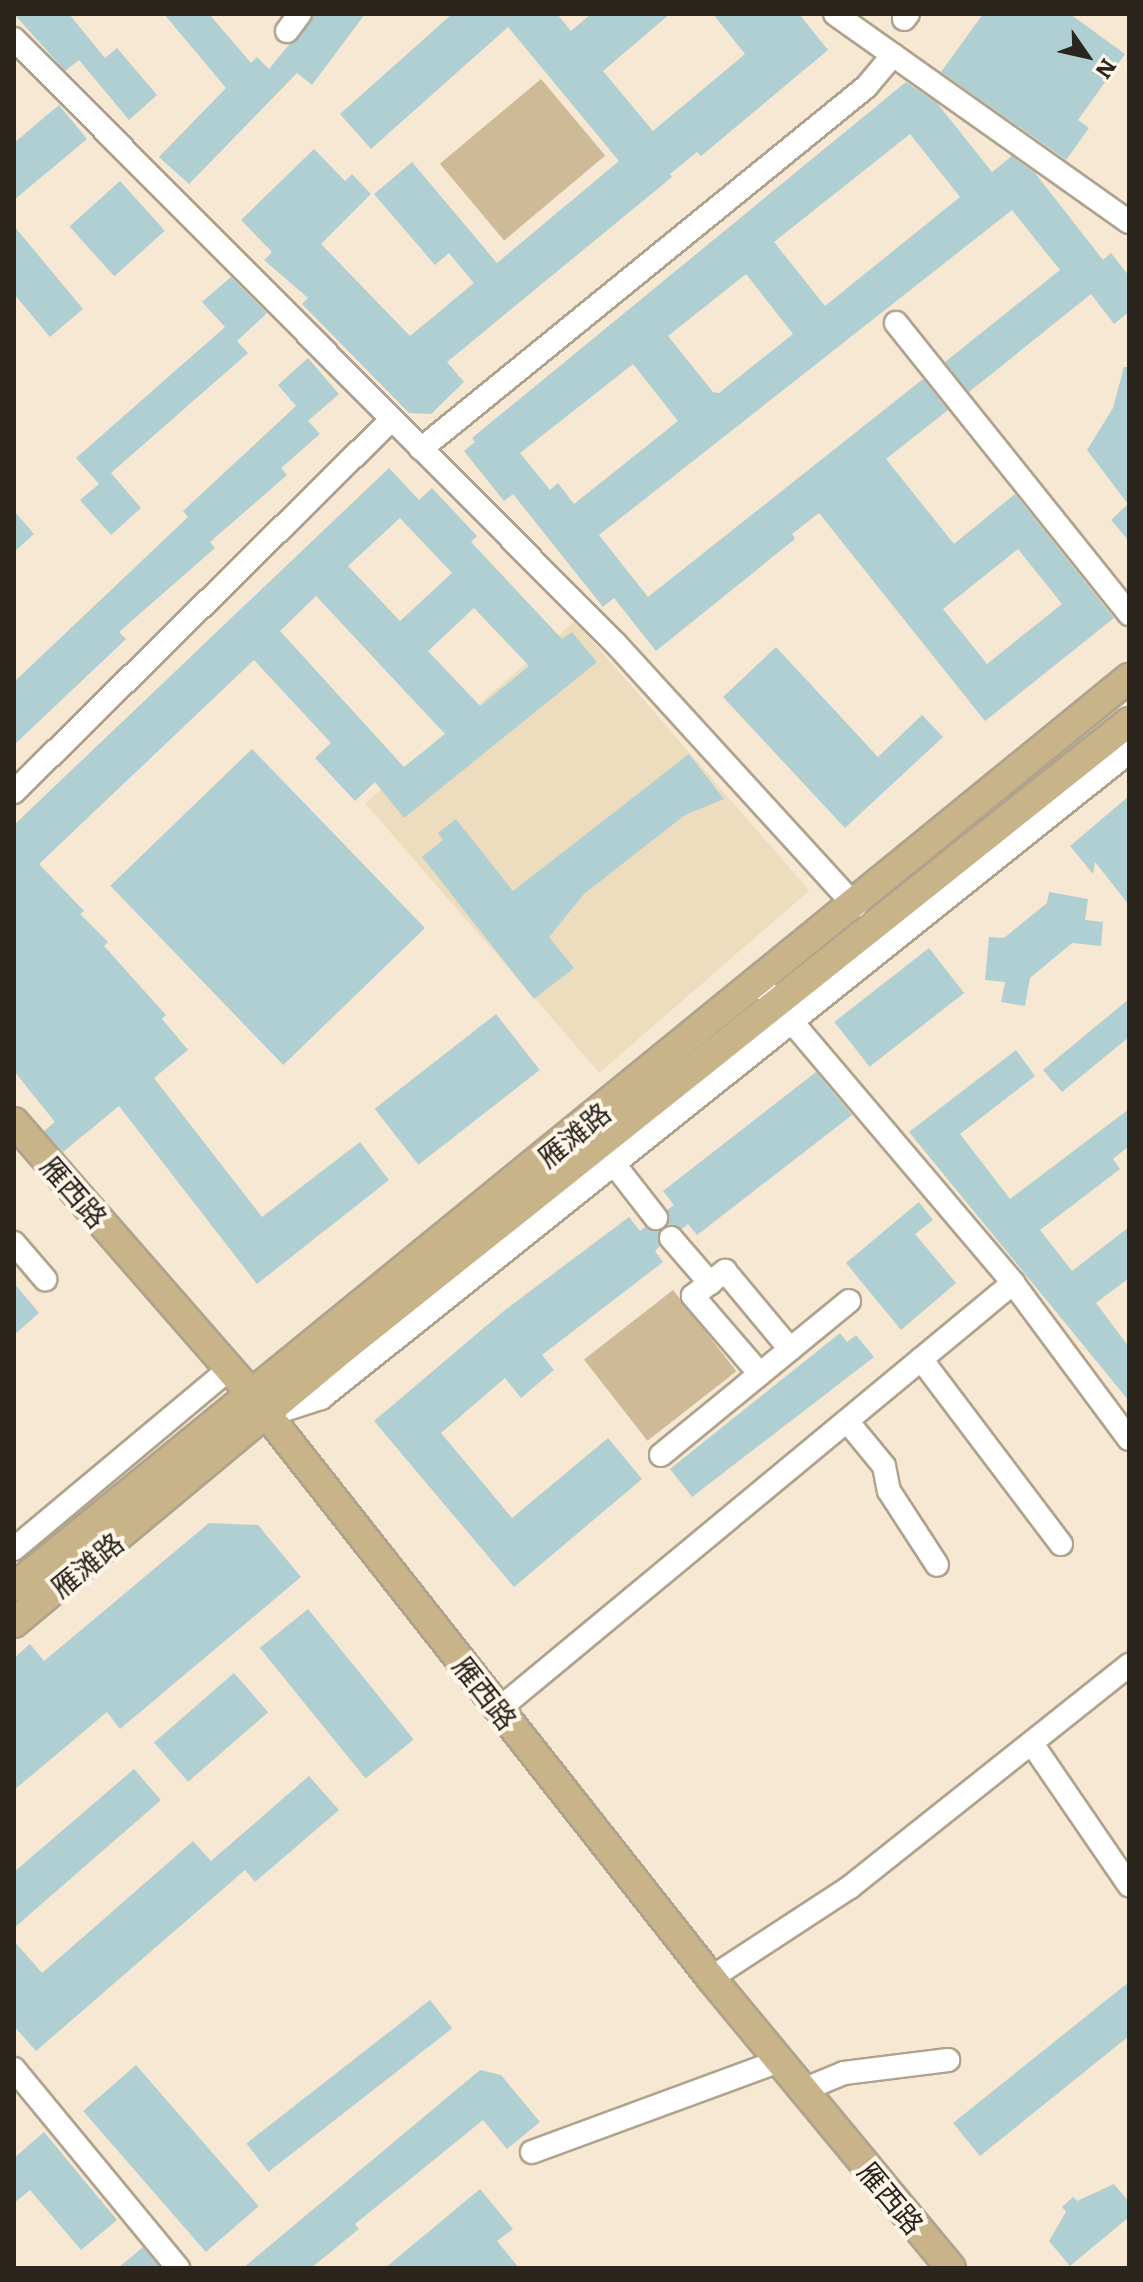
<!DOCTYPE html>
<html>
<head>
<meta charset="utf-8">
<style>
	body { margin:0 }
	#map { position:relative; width:1143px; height:2282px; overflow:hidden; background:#f6e8d2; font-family:Literata,"Noto Sans SC",serif }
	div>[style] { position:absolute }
	.built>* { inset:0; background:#eedcbf; transform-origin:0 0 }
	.green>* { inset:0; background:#ceba97; transform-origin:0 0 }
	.building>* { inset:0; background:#b0cfd2; transform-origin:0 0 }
	.roads { filter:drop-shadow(2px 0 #b0a38d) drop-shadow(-2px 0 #b0a38d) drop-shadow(0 2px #b0a38d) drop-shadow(0 -2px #b0a38d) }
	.minor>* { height:22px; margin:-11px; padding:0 11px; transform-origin:11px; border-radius:11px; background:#fff }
	.major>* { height:28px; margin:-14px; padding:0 14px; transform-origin:14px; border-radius:14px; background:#c9b389 }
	span { translate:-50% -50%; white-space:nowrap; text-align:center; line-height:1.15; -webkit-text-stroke:8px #fff6e9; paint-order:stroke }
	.street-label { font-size:28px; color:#2a251d }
	.frame { position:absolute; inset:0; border:16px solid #2a251d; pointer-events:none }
	.north { position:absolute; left:1047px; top:16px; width:80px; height:80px; -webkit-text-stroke:6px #fff6e9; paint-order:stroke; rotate:124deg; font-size:22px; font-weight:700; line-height:32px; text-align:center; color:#2a251d }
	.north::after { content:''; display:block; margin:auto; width:28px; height:36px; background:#2a251d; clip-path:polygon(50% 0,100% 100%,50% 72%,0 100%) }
</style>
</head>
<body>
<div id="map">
	<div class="built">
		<i style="left:575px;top:621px;width:357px;height:278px;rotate:49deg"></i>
	</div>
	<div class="green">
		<i style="left:541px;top:79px;width:100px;height:132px;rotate:50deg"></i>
		<i style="left:673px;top:1290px;width:103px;height:113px;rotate:52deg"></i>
	</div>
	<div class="building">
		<i style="clip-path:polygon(14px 14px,69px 14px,105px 58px,117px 48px,157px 95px,129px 120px,79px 60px,65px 71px)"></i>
		<i style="clip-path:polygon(164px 14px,209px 14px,251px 63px,257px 57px,269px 69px,314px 14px,365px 14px,312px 85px,297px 73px,189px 184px,159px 157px,226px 88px)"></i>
		<i style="clip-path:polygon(452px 14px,557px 14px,571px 31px,591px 14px,670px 14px,603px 71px,653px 131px,745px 54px,713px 14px,799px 14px,828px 50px,701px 156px,697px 152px,670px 174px,672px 177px,447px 362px,464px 382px,431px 414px,409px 413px,302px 304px,308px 298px,264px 260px,272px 252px,241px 220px,314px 149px,345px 181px,352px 174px,371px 194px,321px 244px,410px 336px,474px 283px,449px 253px,435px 265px,374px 194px,412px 162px,497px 263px,619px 161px,508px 27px,371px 149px,340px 114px)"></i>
		<i style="clip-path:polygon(983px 14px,1070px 14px,1125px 54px,1078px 120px,1089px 128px,1066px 160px,941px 72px)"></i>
		<i style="clip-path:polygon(evenodd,906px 82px,937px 103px,992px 172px,1012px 156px,1035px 173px,1103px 260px,1111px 253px,1129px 276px,1129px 312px,1114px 324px,1091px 294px,969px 392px,945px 362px,1060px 270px,1012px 210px,599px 535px,648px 597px,923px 379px,948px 410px,886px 459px,954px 544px,1015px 494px,1114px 618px,985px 721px,819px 513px,792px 534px,795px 539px,656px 651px,614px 598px,603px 607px,513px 494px,504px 501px,464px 451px,475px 442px,472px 438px,906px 82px,910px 134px,960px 197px,825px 306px,774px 242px,910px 134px,906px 82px,746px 274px,793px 334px,719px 393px,713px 392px,668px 336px,746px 274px,906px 82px,633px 364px,678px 421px,574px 504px,558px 483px,550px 490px,520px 453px,633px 364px,906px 82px,1018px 549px,1062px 604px,987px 664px,943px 609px,1018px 549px)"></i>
		<i style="clip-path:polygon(59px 105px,87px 139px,14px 200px,14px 143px)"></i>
		<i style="left:120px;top:181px;width:67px;height:68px;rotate:48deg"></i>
		<i style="clip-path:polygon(14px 226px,83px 309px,50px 337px,14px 294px)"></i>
		<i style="clip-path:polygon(231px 277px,267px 313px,237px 341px,248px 353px,111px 473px,141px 508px,111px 535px,80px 500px,99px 484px,76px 458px,225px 327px,202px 302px)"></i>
		<i style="clip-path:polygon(308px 358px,339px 394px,308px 421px,320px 434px,281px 468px,287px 475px,210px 542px,215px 548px,119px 632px,126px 639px,14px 745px,14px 682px,188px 517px,183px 511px,296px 406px,278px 385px)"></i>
		<i style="clip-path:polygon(1124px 367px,1129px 367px,1129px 541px,1111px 520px,1128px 504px,1087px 450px,1113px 408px)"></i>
		<i style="clip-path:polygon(evenodd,389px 468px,419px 500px,432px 488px,477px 536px,471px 542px,562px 639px,572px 632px,597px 662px,404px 818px,375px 782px,355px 801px,315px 758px,331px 743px,254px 660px,39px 864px,84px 911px,80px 914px,108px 942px,104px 946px,166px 1015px,162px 1019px,188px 1050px,154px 1078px,262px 1217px,360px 1142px,389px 1180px,257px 1284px,119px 1106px,63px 1152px,44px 1131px,55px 1122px,14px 1071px,14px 825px,389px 468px,400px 518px,452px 573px,400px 621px,348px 566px,400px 518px,389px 468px,316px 596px,445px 734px,404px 767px,280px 631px,316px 596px,389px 468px,474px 608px,529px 666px,480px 706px,428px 651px,474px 608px)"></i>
		<i style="clip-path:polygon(14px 511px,34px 534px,14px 552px)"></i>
		<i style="clip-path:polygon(776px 647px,878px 757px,922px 715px,943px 737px,845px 828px,723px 697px)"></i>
		<i style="left:252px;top:749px;width:249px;height:197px;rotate:46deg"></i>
		<i style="clip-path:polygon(689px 754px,724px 799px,685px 815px,584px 894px,549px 937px,574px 968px,534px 999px,422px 857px,443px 840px,438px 833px,456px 819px,513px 891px)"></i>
		<i style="clip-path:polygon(1129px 796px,1129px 905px,1095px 862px,1093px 874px,1070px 846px)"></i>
		<i style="clip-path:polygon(1049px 892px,1088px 899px,1085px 920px,1103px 922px,1101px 946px,1072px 943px,1030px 978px,1025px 1006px,1001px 1002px,1005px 982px,985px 980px,989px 937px,1004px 938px,1047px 903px)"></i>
		<i style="left:929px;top:948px;width:57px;height:120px;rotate:52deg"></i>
		<i style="clip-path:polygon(1129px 999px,1129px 1037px,1062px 1092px,1043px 1070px)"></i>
		<i style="left:496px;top:1014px;width:71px;height:154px;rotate:52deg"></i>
		<i style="clip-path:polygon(1016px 1050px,1035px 1076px,960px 1134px,1010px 1199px,1129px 1109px,1129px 1146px,1113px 1159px,1120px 1169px,1040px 1230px,1072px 1271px,1129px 1227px,1129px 1278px,1096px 1303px,1129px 1347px,1129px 1401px,909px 1132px)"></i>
		<i style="clip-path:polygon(816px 1072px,852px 1115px,697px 1235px,688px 1224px,682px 1229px,668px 1224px,667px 1210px,674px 1205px,663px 1191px)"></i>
		<i style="clip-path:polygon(919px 1202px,933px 1220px,915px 1234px,956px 1283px,901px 1330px,846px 1263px)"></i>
		<i style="clip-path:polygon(629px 1217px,640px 1231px,645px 1227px,659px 1232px,660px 1246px,655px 1251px,663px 1262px,542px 1355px,554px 1370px,521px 1398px,505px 1378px,441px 1433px,512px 1518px,608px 1438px,642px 1479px,514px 1587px,374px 1421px,505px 1310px)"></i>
		<i style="clip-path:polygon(14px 1283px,39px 1313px,14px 1335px)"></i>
		<i style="clip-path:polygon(840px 1333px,847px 1342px,856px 1335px,874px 1357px,692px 1497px,670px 1469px)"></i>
		<i style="clip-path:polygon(209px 1523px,258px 1525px,301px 1577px,120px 1729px,107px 1712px,14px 1790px,14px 1658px,30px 1644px,44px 1661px)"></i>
		<i style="left:308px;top:1609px;width:168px;height:62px;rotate:51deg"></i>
		<i style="left:234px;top:1673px;width:52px;height:106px;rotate:49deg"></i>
		<i style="clip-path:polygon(134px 1769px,161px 1800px,14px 1928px,14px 1872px)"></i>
		<i style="clip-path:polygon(309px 1776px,339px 1810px,255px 1882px,245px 1870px,36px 2051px,14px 2026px,14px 1941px,42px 1973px,193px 1841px,211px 1861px)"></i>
		<i style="clip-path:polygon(1129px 1982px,1129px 2036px,980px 2156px,953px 2123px)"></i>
		<i style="left:430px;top:2000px;width:36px;height:233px;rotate:52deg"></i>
		<i style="left:136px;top:2065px;width:187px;height:70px;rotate:49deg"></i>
		<i style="clip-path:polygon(480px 2070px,501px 2075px,540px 2122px,507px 2149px,483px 2120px,355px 2224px,359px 2229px,311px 2268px,243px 2268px)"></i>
		<i style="clip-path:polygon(44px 2132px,117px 2220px,81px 2250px,30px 2190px,14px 2203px,14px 2158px)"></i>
		<i style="clip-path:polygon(1114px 2184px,1129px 2202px,1129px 2217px,1070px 2266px,1049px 2241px,1066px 2212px,1062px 2207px,1073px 2197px,1077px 2201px)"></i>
		<i style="clip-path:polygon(480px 2189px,513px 2229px,497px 2241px,519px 2268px,385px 2268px)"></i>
		<i style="clip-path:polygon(143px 2247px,160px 2268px,118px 2268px)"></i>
	</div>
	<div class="roads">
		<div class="minor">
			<i style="left:904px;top:19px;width:6px;rotate:-51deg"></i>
			<i style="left:287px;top:31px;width:21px;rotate:-53deg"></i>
			<i style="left:14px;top:39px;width:853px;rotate:45.14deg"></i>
			<i style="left:616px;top:644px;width:355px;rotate:47.6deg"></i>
			<i style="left:893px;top:55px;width:289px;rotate:35.3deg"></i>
			<i style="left:896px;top:323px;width:373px;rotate:51.3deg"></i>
			<i style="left:421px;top:449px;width:574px;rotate:-39.13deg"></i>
			<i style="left:866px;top:87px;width:42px;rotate:-49.8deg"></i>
			<i style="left:893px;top:55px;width:71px;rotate:-144.7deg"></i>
			<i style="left:14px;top:792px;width:531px;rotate:-44.62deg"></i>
			<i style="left:759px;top:983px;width:393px;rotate:49.7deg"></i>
			<i style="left:1013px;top:1283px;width:194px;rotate:53.4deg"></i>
			<i style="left:607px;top:1155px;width:80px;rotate:52.1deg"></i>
			<i style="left:671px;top:1238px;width:60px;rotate:49.1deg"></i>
			<i style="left:14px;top:1243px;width:48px;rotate:49.3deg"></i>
			<i style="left:921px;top:1359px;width:232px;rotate:52.9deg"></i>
			<i style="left:760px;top:1374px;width:103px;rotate:-130.7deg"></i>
			<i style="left:693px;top:1296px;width:41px;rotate:-38deg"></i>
			<i style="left:725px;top:1271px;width:102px;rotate:50.2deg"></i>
			<i style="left:269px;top:1415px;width:55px;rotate:-18.1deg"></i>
			<i style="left:321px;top:1398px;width:1034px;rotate:-38.64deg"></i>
			<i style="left:847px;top:1421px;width:58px;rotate:50.6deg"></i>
			<i style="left:884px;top:1466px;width:25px;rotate:79deg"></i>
			<i style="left:889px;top:1491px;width:88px;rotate:57deg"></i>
			<i style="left:661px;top:1455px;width:243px;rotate:-39.3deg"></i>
			<i style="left:14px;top:1549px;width:280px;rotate:-39.9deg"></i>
			<i style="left:499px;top:1709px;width:668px;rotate:-39.65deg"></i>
			<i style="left:1033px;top:1745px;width:170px;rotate:55.6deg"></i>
			<i style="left:711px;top:1978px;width:166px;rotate:-33.2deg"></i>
			<i style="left:850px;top:1887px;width:357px;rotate:-38.5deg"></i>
			<i style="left:14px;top:2069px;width:258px;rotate:50.5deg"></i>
			<i style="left:803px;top:2090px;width:44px;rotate:-22.5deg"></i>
			<i style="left:844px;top:2073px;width:105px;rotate:-7.1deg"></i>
			<i style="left:532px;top:2152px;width:263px;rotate:-20.2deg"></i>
		</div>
		<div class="major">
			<i style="left:14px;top:1122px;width:359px;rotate:48.9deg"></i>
			<i style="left:250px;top:1393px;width:745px;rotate:51.76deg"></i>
			<i style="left:711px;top:1978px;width:376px;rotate:50.4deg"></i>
			<i style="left:14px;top:1587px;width:1439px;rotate:-39.19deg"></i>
			<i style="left:14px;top:1623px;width:430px;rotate:-39.8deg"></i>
			<i style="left:344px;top:1348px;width:1004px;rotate:-38.57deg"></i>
		</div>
	</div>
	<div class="street-label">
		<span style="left:573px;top:1134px;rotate:-39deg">雁滩路</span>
		<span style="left:75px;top:1191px;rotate:49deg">雁西路</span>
		<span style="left:86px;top:1564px;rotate:-39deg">雁滩路</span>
		<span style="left:486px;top:1692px;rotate:52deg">雁西路</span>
		<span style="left:892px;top:2197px;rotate:50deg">雁西路</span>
	</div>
	<div class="frame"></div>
	<div class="north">N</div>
</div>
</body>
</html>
